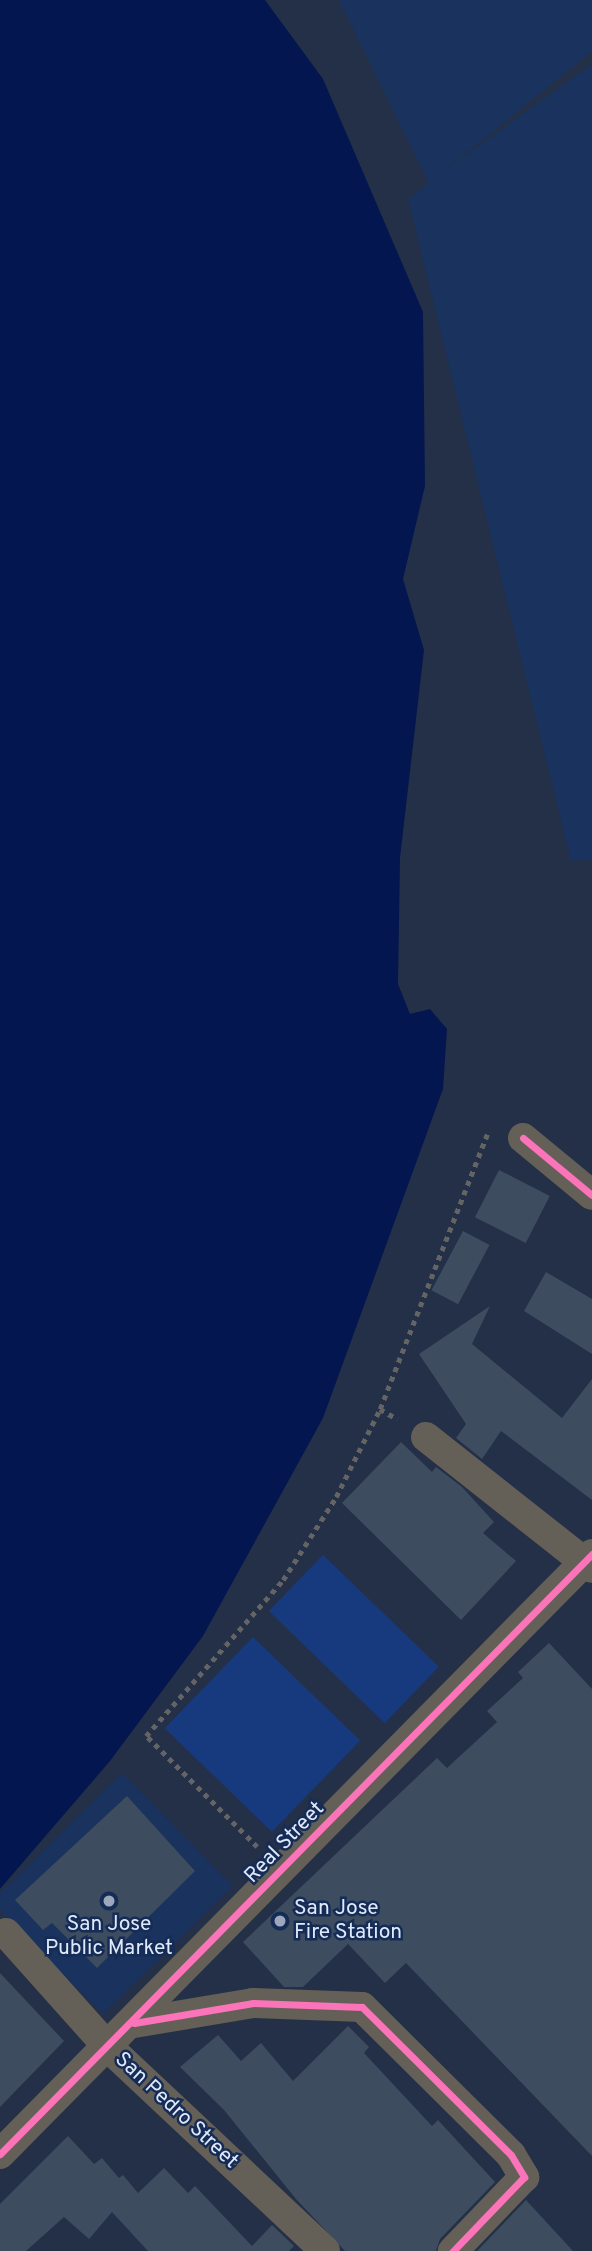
<!DOCTYPE html>
<html>
<head>
<meta charset="utf-8">
<style>
	body { margin:0 }
	#map { position:relative; width:592px; height:2251px; overflow:hidden; background:#243048; font-family:Overpass,sans-serif }
	div>[style] { position:absolute }
	.built>* { inset:0; background:#19325e }
	.green>* { inset:0; background:#173a7e; transform-origin:0 0 }
	.water>* { inset:0; background:#03164f }
	.building>* { inset:0; background:#3d4c5e; transform-origin:0 0 }
	.path>* { height:4.5px; margin-top:-2.25px; transform-origin:0; background:repeating-linear-gradient(90deg,#646464 0 5px,transparent 0 10px) }
	.street>* { height:30px; margin:-15px; padding:0 15px; transform-origin:15px; border-radius:15px; background:#656057 }
	.cycleway>* { height:7px; margin:-3.5px; padding:0 3.5px; transform-origin:3.5px; border-radius:3.5px; background:#fb73b8 }
	.dots>* { width:19px; height:19px; translate:-50% -50%; box-sizing:border-box; border:4px solid #152c57; border-radius:50% }
	span { translate:-50% -50%; white-space:nowrap; text-align:center; line-height:1.15; -webkit-text-stroke:5px #152c57; paint-order:stroke }
	.street-label { font-size:21px; color:#e0e9fa }
	.poi-label { font-size:21px; color:#e0e9fa }
	.left { translate:0 -50%; text-align:left }
</style>
</head>
<body>
<div id="map">
	<div class="built">
		<i style="clip-path:polygon(339px 0,592px 0,592px 51px,444px 171px,592px 64px,592px 859px,571px 861px,408px 199px,429px 183px)"></i>
		<i style="clip-path:polygon(122px 1773px,233px 1886px,103px 2014px,0 1910px,0 1893px)"></i>
	</div>
	<div class="green">
		<i style="left:323px;top:1555px;width:161px;height:78px;rotate:44deg"></i>
		<i style="left:253px;top:1637px;width:149px;height:127px;rotate:44deg"></i>
	</div>
	<div class="water">
		<i style="clip-path:polygon(0 0,265px 0,323px 79px,423px 312px,425px 486px,403px 579px,424px 650px,400px 858px,398px 984px,410px 1014px,430px 1009px,447px 1029px,443px 1089px,323px 1418px,203px 1636px,110px 1761px,0 1889px)"></i>
	</div>
	<div class="building">
		<i style="left:499px;top:1170px;width:57px;height:53px;rotate:27deg"></i>
		<i style="left:463px;top:1231px;width:30px;height:67px;rotate:28deg"></i>
		<i style="clip-path:polygon(546px 1272px,592px 1299px,592px 1354px,524px 1311px)"></i>
		<i style="clip-path:polygon(490px 1306px,472px 1344px,562px 1418px,592px 1379px,592px 1500px,501px 1431px,482px 1459px,456px 1438px,466px 1424px,419px 1354px)"></i>
		<i style="clip-path:polygon(401px 1442px,432px 1472px,436px 1467px,462px 1487px,494px 1522px,483px 1533px,516px 1561px,461px 1620px,342px 1503px)"></i>
		<i style="clip-path:polygon(549px 1643px,592px 1689px,592px 2156px,406px 1963px,385px 1983px,348px 1944px,303px 1987px,284px 1987px,243px 1942px,437px 1758px,447px 1768px,497px 1722px,487px 1711px,523px 1678px,518px 1672px)"></i>
		<i style="clip-path:polygon(127px 1796px,195px 1871px,97px 1968px,52px 1923px,43px 1930px,15px 1900px)"></i>
		<i style="clip-path:polygon(0 1973px,64px 2041px,0 2107px)"></i>
		<i style="clip-path:polygon(348px 2026px,369px 2047px,364px 2053px,432px 2126px,438px 2120px,495px 2182px,440px 2239px,436px 2251px,345px 2251px,296px 2199px,224px 2110px,180px 2067px,218px 2035px,241px 2061px,261px 2043px,293px 2081px)"></i>
		<i style="clip-path:polygon(68px 2136px,94px 2164px,102px 2158px,119px 2178px,123px 2175px,138px 2193px,164px 2168px,188px 2193px,195px 2186px,252px 2246px,272px 2225px,294px 2246px,289px 2251px,148px 2251px,112px 2212px,89px 2239px,64px 2217px,26px 2251px,0 2251px,0 2204px)"></i>
		<i style="clip-path:polygon(526px 2200px,573px 2251px,477px 2251px)"></i>
	</div>
	<div class="path">
		<i style="left:380px;top:1409px;width:20px;rotate:30deg"></i>
		<i style="left:257px;top:1847px;width:157px;rotate:-135deg"></i>
		<i style="left:146px;top:1736px;width:208px;rotate:-48.7deg"></i>
		<i style="left:283px;top:1580px;width:98px;rotate:-57.4deg"></i>
		<i style="left:336px;top:1497px;width:98px;rotate:-63.4deg"></i>
		<i style="left:380px;top:1409px;width:295px;rotate:-68.7deg"></i>
	</div>
	<div class="street">
		<i style="left:523px;top:1138px;width:89px;rotate:39.6deg"></i>
		<i style="left:426px;top:1437px;width:211px;rotate:38.3deg"></i>
		<i style="left:6px;top:1933px;width:152px;rotate:48.2deg"></i>
		<i style="left:107px;top:2046px;width:299px;rotate:43.2deg"></i>
		<i style="left:134px;top:2023px;width:121px;rotate:-9.5deg"></i>
		<i style="left:253px;top:2003px;width:109px;rotate:2.1deg"></i>
		<i style="left:362px;top:2007px;width:210px;rotate:44.8deg"></i>
		<i style="left:511px;top:2155px;width:26px;rotate:59deg"></i>
		<i style="left:524px;top:2177px;width:103px;rotate:133.8deg"></i>
		<i style="left:0;top:2154px;width:843px;rotate:-45.38deg"></i>
	</div>
	<div class="cycleway">
		<i style="left:523px;top:1138px;width:89px;rotate:39.6deg"></i>
		<i style="left:134px;top:2023px;width:121px;rotate:-9.5deg"></i>
		<i style="left:253px;top:2003px;width:109px;rotate:2.1deg"></i>
		<i style="left:362px;top:2007px;width:210px;rotate:44.8deg"></i>
		<i style="left:511px;top:2155px;width:26px;rotate:59deg"></i>
		<i style="left:524px;top:2177px;width:103px;rotate:133.8deg"></i>
		<i style="left:0;top:2154px;width:843px;rotate:-45.38deg"></i>
	</div>
	<div class="dots">
		<i style="left:109px;top:1901px;background:#9ea8bc"></i>
		<i style="left:280px;top:1921px;background:#9ea8bc"></i>
	</div>
	<div class="street-label">
		<span style="left:285px;top:1843px;rotate:-46deg">Real Street</span>
		<span style="left:176px;top:2111px;rotate:43deg">San Pedro Street</span>
	</div>
	<div class="poi-label">
		<span class="left" style="left:294px;top:1921px">San Jose<br>Fire Station</span>
		<span style="left:109px;top:1937px">San Jose<br>Public Market</span>
	</div>
</div>
</body>
</html>
